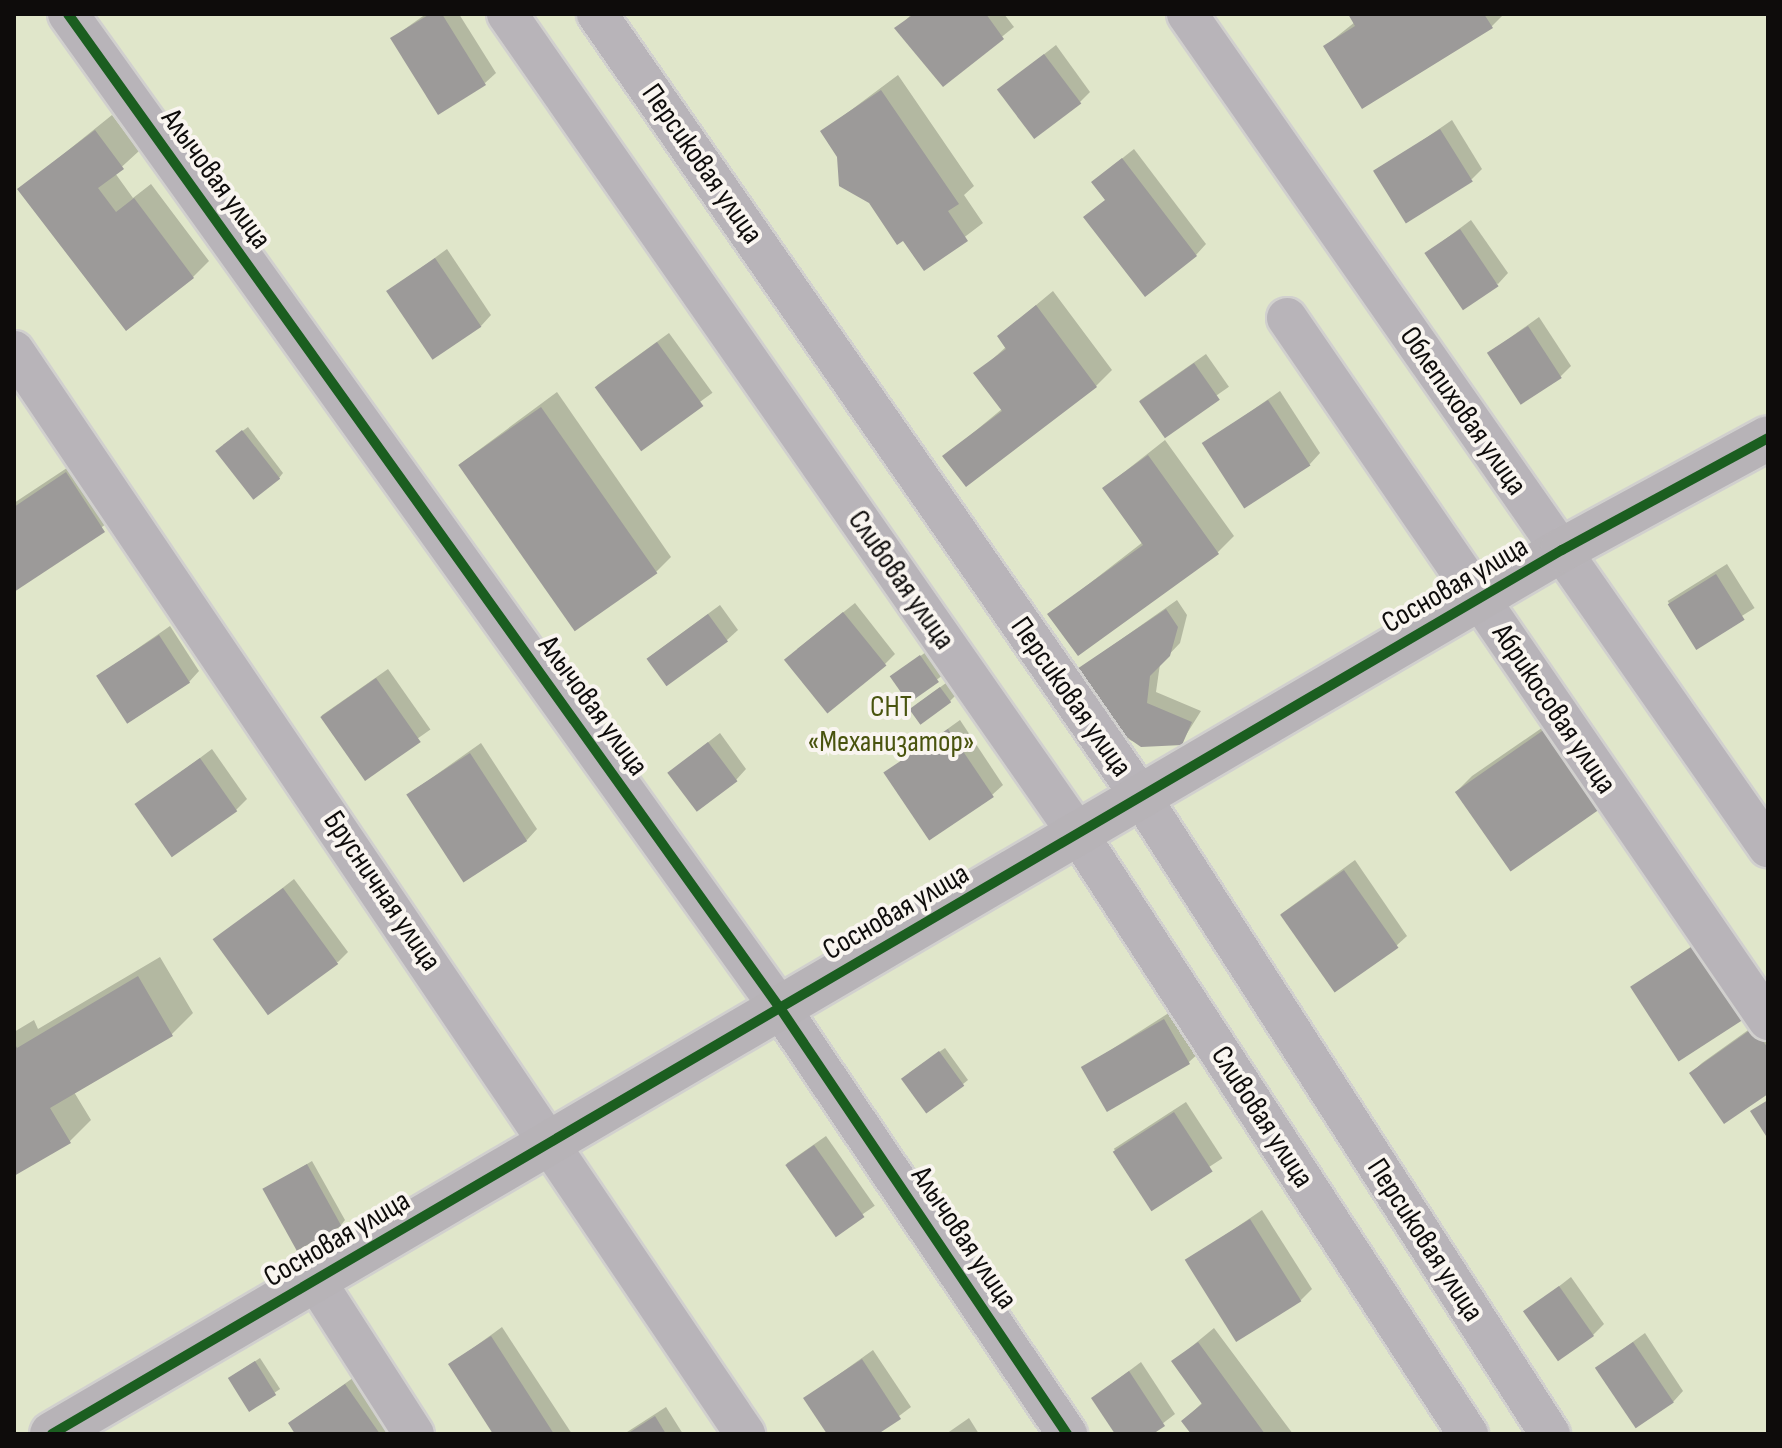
<!DOCTYPE html>
<html>
<head>
<meta charset="utf-8">
<style>
	body { margin:0 }
	#map { position:relative; width:1782px; height:1448px; overflow:hidden; background:#f7f5f2; font-family:"Sofia Sans Condensed",sans-serif }
	div>[style] { position:absolute }
	.green>* { inset:0; background:#e0e6ca; transform-origin:0 0 }
	.shadow>* { inset:0; background:#0003; transform-origin:0 0 }
	.building>* { inset:0; background:#9c9a99; transform-origin:0 0 }
	.roads { filter:drop-shadow(2px 0 #d1d0ce) drop-shadow(-2px 0 #d1d0ce) drop-shadow(0 2px #d1d0ce) drop-shadow(0 -2px #d1d0ce) }
	.street>* { height:40px; margin:-20px; padding:0 20px; transform-origin:20px; border-radius:20px; background:#b8b4b9 }
	.secondary>* { height:44px; margin:-22px; padding:0 22px; transform-origin:22px; border-radius:22px; background:#b7b3b7 }
	.cycleway>* { height:10px; margin:-5px; padding:0 5px; transform-origin:5px; border-radius:5px; background:#1b5e20 }
	span { translate:-50% -50%; white-space:nowrap; text-align:center; line-height:1.15; -webkit-text-stroke:8px #f9f5f0; paint-order:stroke }
	.street-label { font-size:30px; color:#0e0c0b }
	.park-label { font-size:30px; color:#49540e }
	.frame { position:absolute; inset:0; border:16px solid #0e0c0b; pointer-events:none }
</style>
</head>
<body>
<div id="map">
	<div class="green">
		<i style="left:14px;top:14px;width:1754px;height:1420px"></i>
	</div>
	<div class="shadow">
		<i style="clip-path:polygon(426px 14px,459px 14px,496px 73px,485px 83px,392px 38px)"></i>
		<i style="clip-path:polygon(912px 14px,1004px 14px,1014px 27px,943px 84px,897px 28px)"></i>
		<i style="clip-path:polygon(1350px 14px,1504px 14px,1492px 26px,1325px 46px,1355px 22px)"></i>
		<i style="clip-path:polygon(1056px 45px,1090px 92px,1080px 102px,999px 89px)"></i>
		<i style="clip-path:polygon(898px 75px,974px 186px,964px 195px,983px 223px,924px 268px,823px 131px)"></i>
		<i style="clip-path:polygon(112px 115px,139px 151px,115px 173px,133px 198px,151px 184px,209px 261px,193px 277px,20px 189px)"></i>
		<i style="clip-path:polygon(1452px 120px,1482px 169px,1472px 179px,1377px 172px)"></i>
		<i style="clip-path:polygon(1134px 149px,1206px 244px,1196px 255px,1107px 199px,1105px 172px)"></i>
		<i style="clip-path:polygon(1471px 220px,1508px 273px,1498px 284px,1427px 253px)"></i>
		<i style="clip-path:polygon(447px 249px,491px 315px,481px 326px,388px 292px)"></i>
		<i style="clip-path:polygon(1053px 291px,1112px 370px,1096px 386px,945px 456px,1002px 409px,976px 374px,1007px 346px,999px 336px)"></i>
		<i style="clip-path:polygon(1539px 317px,1571px 366px,1560px 377px,1490px 352px)"></i>
		<i style="left:669px;top:333px;width:74px;height:89px;rotate:54deg"></i>
		<i style="left:1206px;top:354px;width:40px;height:81px;rotate:55deg"></i>
		<i style="clip-path:polygon(1280px 391px,1320px 453px,1310px 464px,1204px 444px)"></i>
		<i style="clip-path:polygon(557px 392px,671px 557px,655px 573px,460px 464px)"></i>
		<i style="clip-path:polygon(248px 427px,283px 473px,279px 478px,223px 445px)"></i>
		<i style="clip-path:polygon(1165px 440px,1234px 536px,1218px 552px,1050px 614px,1143px 542px,1104px 488px)"></i>
		<i style="clip-path:polygon(82px 458px,120px 514px,14px 590px,14px 503px)"></i>
		<i style="left:1727px;top:564px;width:52px;height:70px;rotate:58deg"></i>
		<i style="clip-path:polygon(1177px 600px,1187px 615px,1180px 643px,1160px 664px,1156px 692px,1201px 711px,1181px 743px,1142px 745px,1130px 740px,1079px 669px)"></i>
		<i style="clip-path:polygon(855px 603px,895px 654px,885px 664px,797px 649px)"></i>
		<i style="clip-path:polygon(720px 605px,738px 630px,727px 640px,648px 658px)"></i>
		<i style="clip-path:polygon(170px 626px,199px 671px,189px 682px,98px 676px)"></i>
		<i style="clip-path:polygon(926px 652px,943px 675px,909px 701px,897px 673px)"></i>
		<i style="left:388px;top:669px;width:74px;height:81px;rotate:55deg"></i>
		<i style="clip-path:polygon(946px 683px,955px 696px,950px 701px,917px 704px)"></i>
		<i style="clip-path:polygon(1562px 714px,1615px 792px,1456px 792px,1472px 776px)"></i>
		<i style="clip-path:polygon(960px 720px,1003px 785px,992px 795px,886px 773px)"></i>
		<i style="clip-path:polygon(720px 733px,746px 769px,736px 780px,670px 772px)"></i>
		<i style="clip-path:polygon(481px 743px,537px 829px,527px 840px,409px 794px)"></i>
		<i style="clip-path:polygon(212px 749px,247px 799px,236px 810px,138px 804px)"></i>
		<i style="clip-path:polygon(1355px 860px,1407px 936px,1396px 946px,1281px 914px)"></i>
		<i style="clip-path:polygon(294px 879px,348px 952px,338px 962px,216px 940px)"></i>
		<i style="clip-path:polygon(1705px 937px,1750px 1008px,1739px 1019px,1633px 987px)"></i>
		<i style="clip-path:polygon(160px 957px,193px 1013px,172px 1034px,74px 1092px,91px 1120px,70px 1141px,14px 1174px,14px 1032px,34px 1020px,38px 1029px)"></i>
		<i style="clip-path:polygon(1175px 1009px,1200px 1052px,1189px 1062px,1084px 1067px)"></i>
		<i style="clip-path:polygon(1765px 1018px,1768px 1091px,1691px 1073px,1702px 1063px)"></i>
		<i style="clip-path:polygon(945px 1048px,968px 1080px,963px 1084px,909px 1073px)"></i>
		<i style="left:1186px;top:1102px;width:67px;height:86px;rotate:57deg"></i>
		<i style="left:826px;top:1136px;width:85px;height:48px;rotate:55deg"></i>
		<i style="clip-path:polygon(312px 1161px,345px 1220px,341px 1225px,266px 1189px)"></i>
		<i style="clip-path:polygon(1262px 1210px,1312px 1289px,1301px 1300px,1187px 1261px)"></i>
		<i style="clip-path:polygon(1571px 1277px,1604px 1324px,1593px 1335px,1526px 1312px)"></i>
		<i style="clip-path:polygon(502px 1327px,572px 1434px,496px 1434px,451px 1364px)"></i>
		<i style="clip-path:polygon(1214px 1328px,1293px 1434px,1193px 1434px,1183px 1421px,1203px 1402px,1174px 1361px)"></i>
		<i style="clip-path:polygon(1645px 1333px,1683px 1391px,1673px 1402px,1597px 1368px)"></i>
		<i style="clip-path:polygon(873px 1350px,911px 1407px,875px 1434px,829px 1434px,806px 1398px)"></i>
		<i style="left:260px;top:1358px;width:37px;height:35px;rotate:57deg"></i>
		<i style="clip-path:polygon(1141px 1362px,1175px 1414px,1149px 1434px,1117px 1434px,1093px 1398px)"></i>
		<i style="clip-path:polygon(357px 1375px,398px 1434px,298px 1434px,290px 1423px)"></i>
		<i style="clip-path:polygon(666px 1407px,683px 1434px,624px 1434px)"></i>
		<i style="clip-path:polygon(969px 1418px,979px 1434px,946px 1434px)"></i>
	</div>
	<div class="building">
		<i style="clip-path:polygon(430px 14px,442px 14px,486px 85px,438px 115px,390px 38px)"></i>
		<i style="clip-path:polygon(914px 14px,986px 14px,1004px 39px,943px 87px,894px 28px)"></i>
		<i style="clip-path:polygon(1348px 14px,1484px 14px,1493px 28px,1362px 109px,1323px 46px,1355px 26px)"></i>
		<i style="left:1044px;top:54px;width:62px;height:59px;rotate:53deg"></i>
		<i style="clip-path:polygon(881px 90px,959px 204px,948px 211px,968px 241px,924px 271px,903px 241px,897px 245px,869px 203px,839px 186px,837px 157px,820px 131px)"></i>
		<i style="left:1440px;top:129px;width:62px;height:79px;rotate:58deg"></i>
		<i style="clip-path:polygon(95px 130px,124px 169px,98px 188px,116px 212px,134px 198px,194px 278px,126px 331px,17px 189px)"></i>
		<i style="clip-path:polygon(1122px 158px,1197px 256px,1145px 297px,1083px 217px,1105px 200px,1091px 182px)"></i>
		<i style="left:1460px;top:229px;width:69px;height:43px;rotate:56deg"></i>
		<i style="left:435px;top:258px;width:83px;height:59px;rotate:56deg"></i>
		<i style="clip-path:polygon(1036px 305px,1097px 387px,966px 487px,942px 456px,1002px 411px,973px 373px,1006px 349px,997px 336px)"></i>
		<i style="left:1528px;top:326px;width:62px;height:49px;rotate:57deg"></i>
		<i style="left:657px;top:342px;width:79px;height:77px;rotate:54deg"></i>
		<i style="left:1194px;top:363px;width:45px;height:67px;rotate:55deg"></i>
		<i style="left:1268px;top:400px;width:78px;height:79px;rotate:57deg"></i>
		<i style="left:541px;top:407px;width:203px;height:101px;rotate:55deg"></i>
		<i style="left:242px;top:430px;width:62px;height:34px;rotate:52deg"></i>
		<i style="clip-path:polygon(1148px 455px,1219px 554px,1078px 656px,1047px 614px,1143px 545px,1102px 488px)"></i>
		<i style="clip-path:polygon(66px 472px,105px 532px,14px 592px,14px 507px)"></i>
		<i style="left:1716px;top:574px;width:54px;height:57px;rotate:58deg"></i>
		<i style="clip-path:polygon(1166px 609px,1178px 627px,1170px 656px,1150px 676px,1147px 703px,1192px 722px,1182px 745px,1141px 747px,1118px 731px,1077px 669px)"></i>
		<i style="left:843px;top:612px;width:69px;height:76px;rotate:51deg"></i>
		<i style="left:708px;top:614px;width:34px;height:76px;rotate:54deg"></i>
		<i style="left:159px;top:635px;width:57px;height:75px;rotate:57deg"></i>
		<i style="left:920px;top:655px;width:33px;height:37px;rotate:55deg"></i>
		<i style="left:376px;top:678px;width:78px;height:68px;rotate:55deg"></i>
		<i style="left:940px;top:687px;width:19px;height:38px;rotate:54deg"></i>
		<i style="left:948px;top:729px;width:82px;height:78px;rotate:56deg"></i>
		<i style="left:1545px;top:729px;width:97px;height:110px;rotate:55deg"></i>
		<i style="left:708px;top:742px;width:49px;height:51px;rotate:53deg"></i>
		<i style="left:470px;top:753px;width:105px;height:76px;rotate:57deg"></i>
		<i style="left:200px;top:758px;width:65px;height:80px;rotate:55deg"></i>
		<i style="left:1344px;top:870px;width:95px;height:78px;rotate:55deg"></i>
		<i style="left:283px;top:888px;width:94px;height:87px;rotate:54deg"></i>
		<i style="left:1693px;top:946px;width:89px;height:75px;rotate:57deg"></i>
		<i style="clip-path:polygon(138px 976px,173px 1036px,50px 1108px,71px 1143px,14px 1176px,14px 1042px,17px 1048px)"></i>
		<i style="left:1164px;top:1019px;width:52px;height:96px;rotate:60deg"></i>
		<i style="clip-path:polygon(1753px 1028px,1768px 1048px,1768px 1094px,1724px 1124px,1689px 1073px)"></i>
		<i style="left:939px;top:1051px;width:43px;height:47px;rotate:54deg"></i>
		<i style="clip-path:polygon(1768px 1100px,1768px 1139px,1750px 1111px)"></i>
		<i style="left:1174px;top:1112px;width:71px;height:73px;rotate:57deg"></i>
		<i style="left:814px;top:1145px;width:88px;height:35px;rotate:55deg"></i>
		<i style="left:307px;top:1164px;width:71px;height:51px;rotate:61deg"></i>
		<i style="left:1250px;top:1219px;width:97px;height:77px;rotate:58deg"></i>
		<i style="left:1559px;top:1286px;width:61px;height:44px;rotate:55deg"></i>
		<i style="clip-path:polygon(491px 1336px,554px 1434px,493px 1434px,448px 1364px)"></i>
		<i style="clip-path:polygon(1198px 1342px,1265px 1434px,1191px 1434px,1181px 1421px,1202px 1404px,1171px 1361px)"></i>
		<i style="left:1633px;top:1342px;width:73px;height:46px;rotate:56deg"></i>
		<i style="clip-path:polygon(862px 1359px,901px 1419px,878px 1434px,827px 1434px,803px 1398px)"></i>
		<i style="left:255px;top:1361px;width:40px;height:32px;rotate:58deg"></i>
		<i style="clip-path:polygon(1129px 1371px,1165px 1426px,1153px 1434px,1115px 1434px,1091px 1398px)"></i>
		<i style="clip-path:polygon(345px 1384px,380px 1434px,295px 1434px,288px 1423px)"></i>
		<i style="clip-path:polygon(655px 1416px,666px 1434px,627px 1434px)"></i>
	</div>
	<div class="roads">
		<div class="street">
			<i style="left:68px;top:14px;width:1223px;rotate:54.39deg"></i>
			<i style="left:780px;top:1008px;width:514px;rotate:56.03deg"></i>
			<i style="left:507px;top:14px;width:999px;rotate:55.15deg"></i>
			<i style="left:1078px;top:834px;width:716px;rotate:56.98deg"></i>
			<i style="left:597px;top:14px;width:953px;rotate:55.21deg"></i>
			<i style="left:1141px;top:797px;width:757px;rotate:57.3deg"></i>
			<i style="left:1187px;top:14px;width:1016px;rotate:55.11deg"></i>
			<i style="left:1287px;top:318px;width:851px;rotate:55.58deg"></i>
			<i style="left:14px;top:351px;width:1307px;rotate:55.98deg"></i>
			<i style="left:315px;top:1280px;width:183px;rotate:57.3deg"></i>
		</div>
		<div class="secondary">
			<i style="left:52px;top:1434px;width:1750px;rotate:-30.35deg"></i>
			<i style="left:1562px;top:550px;width:234px;rotate:-28.5deg"></i>
		</div>
	</div>
	<div class="cycleway">
		<i style="left:68px;top:14px;width:1223px;rotate:54.39deg"></i>
		<i style="left:780px;top:1008px;width:514px;rotate:56.03deg"></i>
		<i style="left:52px;top:1434px;width:1750px;rotate:-30.35deg"></i>
		<i style="left:1562px;top:550px;width:234px;rotate:-28.5deg"></i>
	</div>
	<div class="street-label">
		<span style="left:702px;top:164px;rotate:55deg">Персиковая улица</span>
		<span style="left:216px;top:179px;rotate:54deg">Алычовая улица</span>
		<span style="left:1463px;top:411px;rotate:55deg">Облепиховая улица</span>
		<span style="left:901px;top:580px;rotate:55deg">Сливовая улица</span>
		<span style="left:1455px;top:585px;rotate:-30deg">Сосновая улица</span>
		<span style="left:1071px;top:697px;rotate:55deg">Персиковая улица</span>
		<span style="left:593px;top:706px;rotate:54deg">Алычовая улица</span>
		<span style="left:1554px;top:709px;rotate:56deg">Абрикосовая улица</span>
		<span style="left:382px;top:891px;rotate:56deg">Брусничная улица</span>
		<span style="left:896px;top:912px;rotate:-30deg">Сосновая улица</span>
		<span style="left:1262px;top:1117px;rotate:57deg">Сливовая улица</span>
		<span style="left:964px;top:1238px;rotate:56deg">Алычовая улица</span>
		<span style="left:337px;top:1239px;rotate:-30deg">Сосновая улица</span>
		<span style="left:1425px;top:1240px;rotate:57deg">Персиковая улица</span>
	</div>
	<div class="park-label">
		<span style="left:891px;top:724px">СНТ<br>«Механизатор»</span>
	</div>
	<div class="frame"></div>
</div>
</body>
</html>
